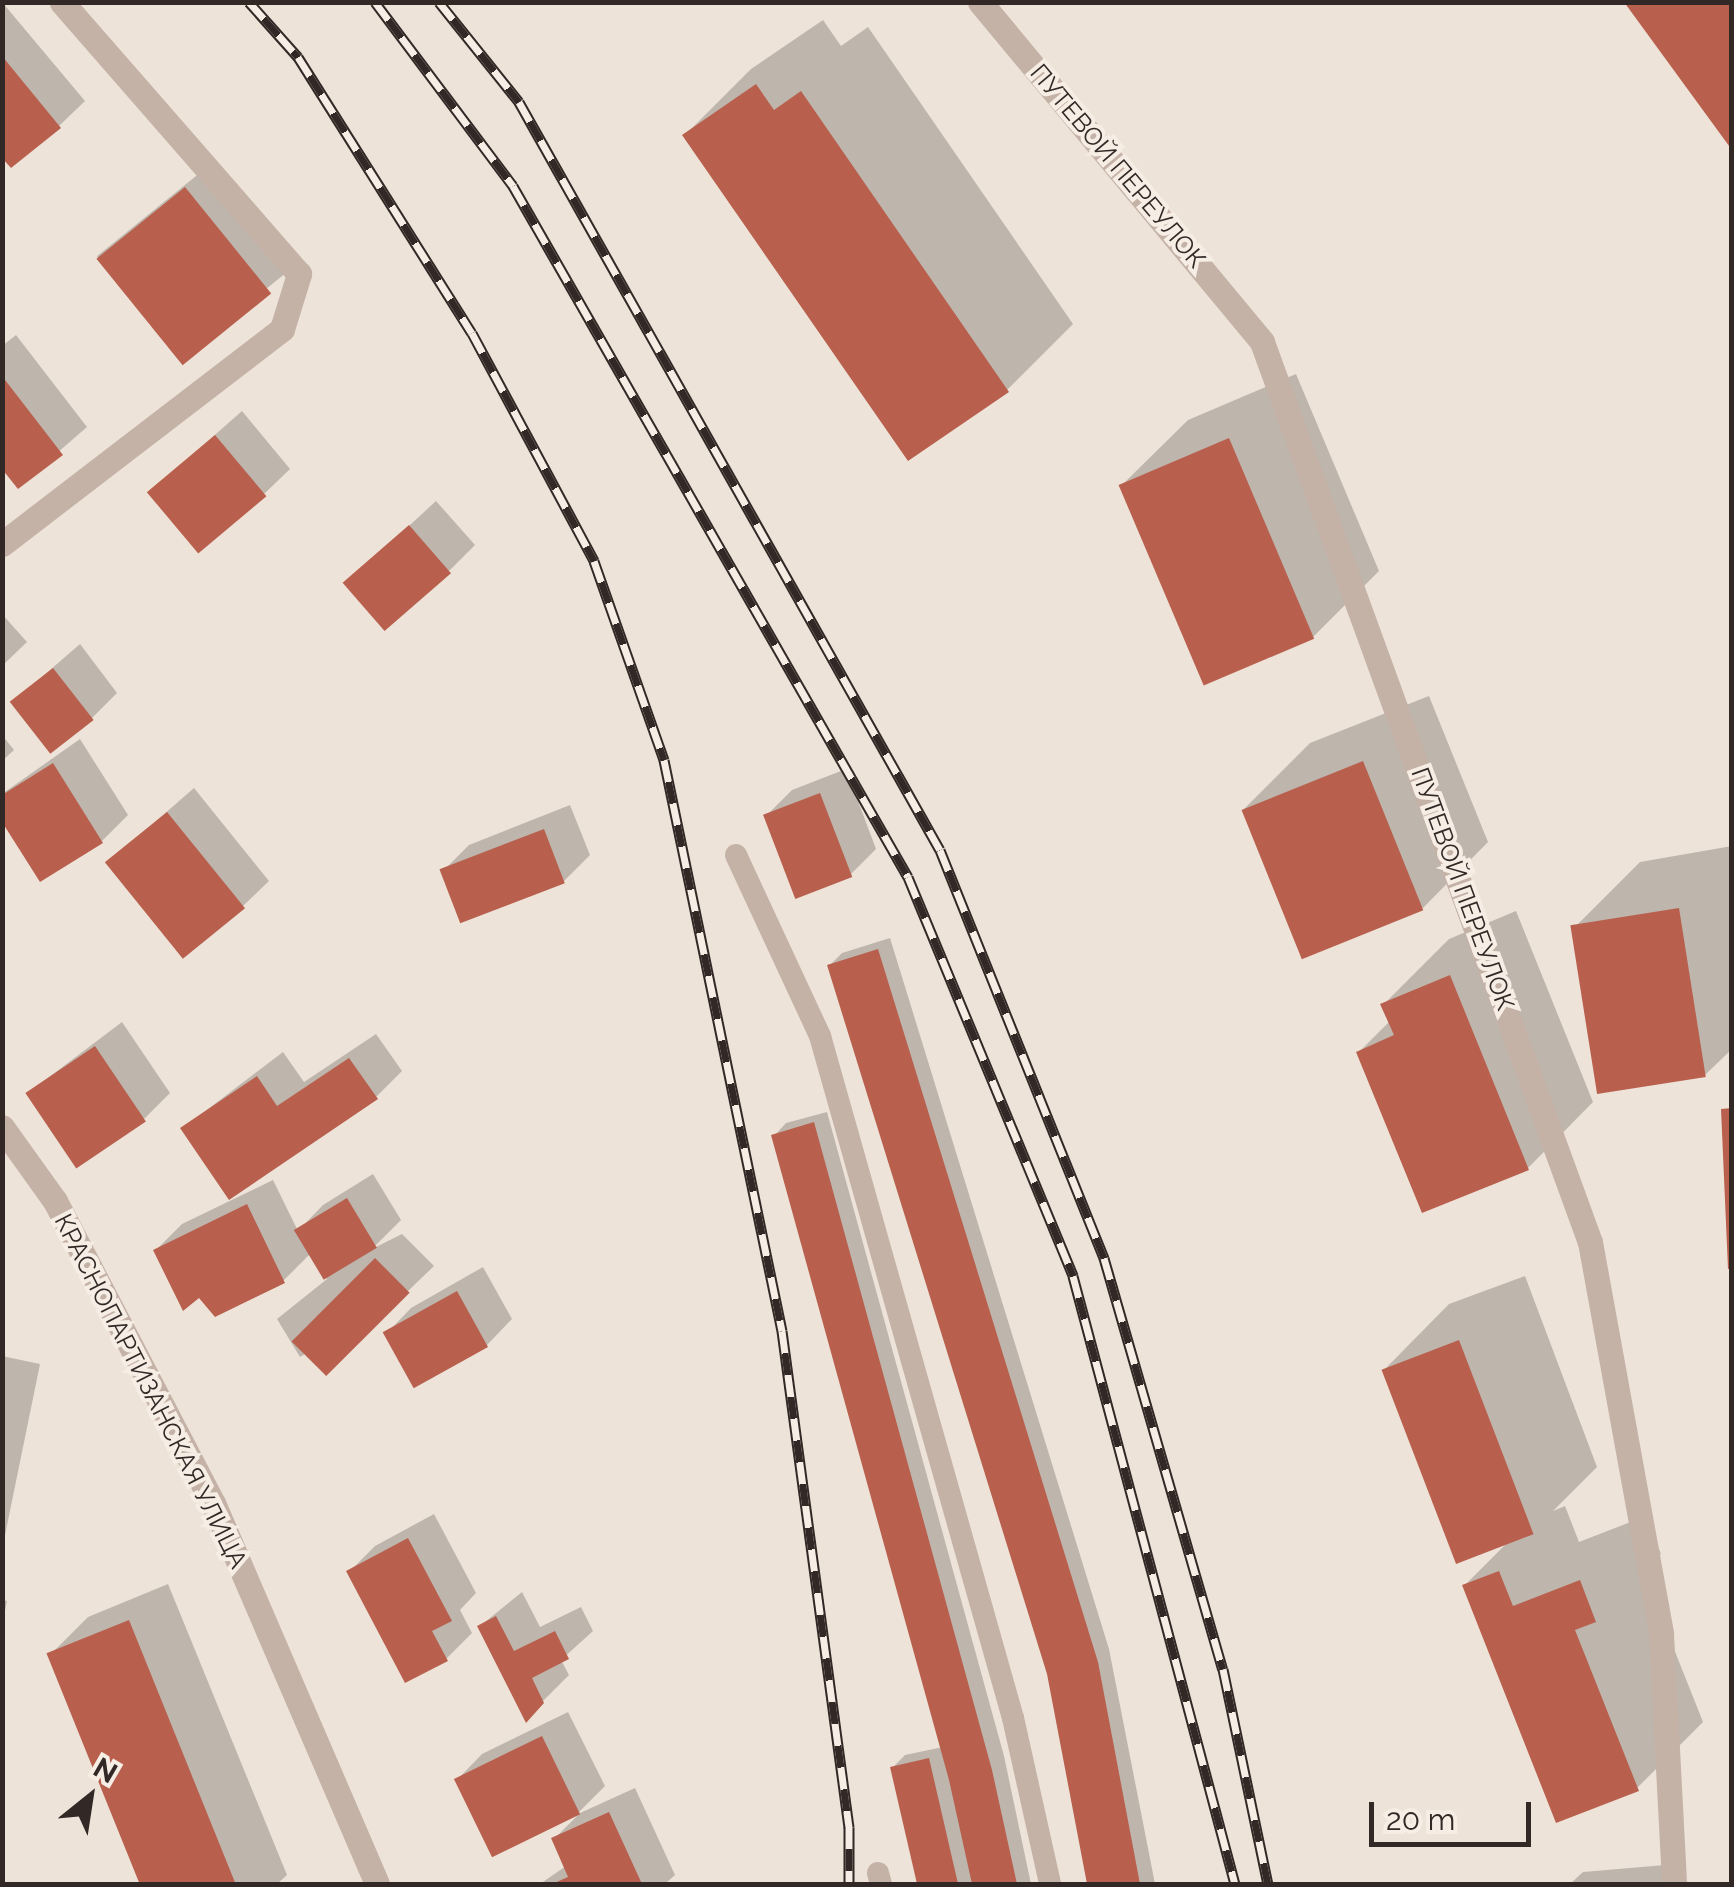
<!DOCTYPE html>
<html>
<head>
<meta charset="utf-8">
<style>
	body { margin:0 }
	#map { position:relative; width:1734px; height:1887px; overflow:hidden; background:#eee3d9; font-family:Raleway,sans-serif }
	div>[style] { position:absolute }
	.shadow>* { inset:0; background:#0003; transform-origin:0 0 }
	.building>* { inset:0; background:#b8604d; transform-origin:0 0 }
	.lane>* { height:22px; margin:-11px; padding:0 11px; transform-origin:11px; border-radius:11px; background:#c4b2a7 }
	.street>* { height:25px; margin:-12.5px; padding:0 12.5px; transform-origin:12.5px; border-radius:12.5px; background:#c4b2a7 }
	.rail>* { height:11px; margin-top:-5.5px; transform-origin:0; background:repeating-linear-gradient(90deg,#f6ede5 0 22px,#322926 0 44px); box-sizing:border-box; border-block:2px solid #322926 }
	span { translate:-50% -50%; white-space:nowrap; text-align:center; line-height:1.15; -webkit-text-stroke:8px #f6ede5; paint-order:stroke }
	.street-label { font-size:25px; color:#322926 }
	.frame { position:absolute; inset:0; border:5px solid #322926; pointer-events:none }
	.north { position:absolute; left:40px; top:1747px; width:100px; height:100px; -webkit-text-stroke:8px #f6ede5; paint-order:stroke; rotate:30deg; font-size:28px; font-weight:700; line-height:40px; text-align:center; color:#322926 }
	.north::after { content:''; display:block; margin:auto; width:35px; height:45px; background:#322926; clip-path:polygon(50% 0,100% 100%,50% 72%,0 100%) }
	.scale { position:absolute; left:1369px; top:1802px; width:162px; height:45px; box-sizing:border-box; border:5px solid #322926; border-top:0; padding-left:12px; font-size:30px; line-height:35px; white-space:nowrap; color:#322926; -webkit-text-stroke:8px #f6ede5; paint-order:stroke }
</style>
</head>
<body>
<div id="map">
	<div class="shadow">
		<i style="clip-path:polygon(2px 2px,85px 101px,59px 126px,2px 154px)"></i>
		<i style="clip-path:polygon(823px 20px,841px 46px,868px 27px,1073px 324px,1007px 390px,685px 135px,751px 69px)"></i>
		<i style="left:212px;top:163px;width:132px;height:148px;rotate:51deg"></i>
		<i style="clip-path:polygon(16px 335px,87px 427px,19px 486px,2px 464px,2px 346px)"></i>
		<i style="clip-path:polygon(1296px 374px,1379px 571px,1313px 637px,1122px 485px,1188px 420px)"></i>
		<i style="clip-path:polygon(242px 411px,290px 469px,264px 494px,150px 492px)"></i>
		<i style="clip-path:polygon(436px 501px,475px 545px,449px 571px,347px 583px)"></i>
		<i style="clip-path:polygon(2px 614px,27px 642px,2px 666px)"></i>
		<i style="clip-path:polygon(80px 644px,117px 693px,91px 719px,13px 702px)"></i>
		<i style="clip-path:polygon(1429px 696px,1488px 842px,1423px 908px,1244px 809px,1310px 743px)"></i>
		<i style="clip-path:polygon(2px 735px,14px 750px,2px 761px)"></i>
		<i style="clip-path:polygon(80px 739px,128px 815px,102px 841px,41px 879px,2px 817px,2px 794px)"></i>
		<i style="clip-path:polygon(846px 769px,876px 849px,850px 875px,766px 816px,792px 790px)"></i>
		<i style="clip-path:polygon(194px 788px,269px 881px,243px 906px,108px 863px)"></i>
		<i style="clip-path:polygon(570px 805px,590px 855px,564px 881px,443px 871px,469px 845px)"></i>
		<i style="clip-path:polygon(1732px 846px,1732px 1049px,1705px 1075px,1574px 928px,1640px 862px)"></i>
		<i style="clip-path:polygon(1516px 911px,1593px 1102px,1528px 1168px,1359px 1052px,1390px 1021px,1383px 1005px,1449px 939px)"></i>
		<i style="clip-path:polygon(890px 938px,1109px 1649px,1155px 1884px,1090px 1884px,1049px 1674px,830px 965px,842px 953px)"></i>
		<i style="clip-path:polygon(122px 1022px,170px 1093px,144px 1119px,28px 1093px)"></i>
		<i style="clip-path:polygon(376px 1034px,402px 1071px,376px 1097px,183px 1128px,283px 1052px,304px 1082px)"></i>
		<i style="clip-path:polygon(827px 1112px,1004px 1756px,1031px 1884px,919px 1884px,893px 1767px,905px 1755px,943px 1747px,774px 1136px,786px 1123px)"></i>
		<i style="clip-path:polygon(373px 1174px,401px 1220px,372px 1249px,402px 1234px,434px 1266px,408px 1291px,300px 1357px,277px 1319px,327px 1279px,311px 1253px,284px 1280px,216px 1314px,156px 1250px,182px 1224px,273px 1180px,298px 1231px,323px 1205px)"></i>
		<i style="clip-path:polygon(483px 1267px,512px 1319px,487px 1345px,386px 1334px,411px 1308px)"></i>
		<i style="clip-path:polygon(1525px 1276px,1597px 1467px,1553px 1511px,1565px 1506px,1579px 1542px,1646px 1516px,1661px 1554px,1643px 1571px,1703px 1722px,1637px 1788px,1465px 1585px,1508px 1542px,1384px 1370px,1449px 1304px)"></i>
		<i style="clip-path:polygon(2px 1356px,40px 1364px,2px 1550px)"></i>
		<i style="clip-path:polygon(434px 1514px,476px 1593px,460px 1610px,472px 1633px,446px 1659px,349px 1572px,375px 1546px)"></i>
		<i style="clip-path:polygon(168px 1584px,287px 1875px,277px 1884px,145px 1884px,50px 1655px,88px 1617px)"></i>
		<i style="clip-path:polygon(522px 1592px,540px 1627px,581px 1607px,593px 1631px,561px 1660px,569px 1675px,526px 1718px,480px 1626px)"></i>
		<i style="clip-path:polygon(2px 1600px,7px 1601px,2px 1625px)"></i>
		<i style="clip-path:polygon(568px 1712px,605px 1786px,579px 1812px,457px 1780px,482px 1754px)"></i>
		<i style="clip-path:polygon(635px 1788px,675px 1875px,665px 1884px,540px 1884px,566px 1866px,554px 1839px,580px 1813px)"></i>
		<i style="clip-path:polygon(1665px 1865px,1667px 1884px,1570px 1884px,1583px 1872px)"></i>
	</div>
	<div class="building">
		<i style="clip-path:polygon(1624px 2px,1732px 2px,1732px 150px)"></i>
		<i style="clip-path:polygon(2px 56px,61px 128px,11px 168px,2px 158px)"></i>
		<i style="clip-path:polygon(756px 84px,774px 110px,801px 91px,1009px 392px,908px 461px,682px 135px)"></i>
		<i style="left:185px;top:187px;width:137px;height:114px;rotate:51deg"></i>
		<i style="clip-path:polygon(2px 376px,63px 455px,18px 489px,2px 469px)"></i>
		<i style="left:215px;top:435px;width:80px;height:89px;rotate:50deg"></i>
		<i style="left:1229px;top:438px;width:218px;height:120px;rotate:67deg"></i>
		<i style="left:409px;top:525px;width:64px;height:88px;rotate:49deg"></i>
		<i style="left:53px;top:668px;width:66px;height:55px;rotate:52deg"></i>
		<i style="left:1363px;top:761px;width:161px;height:131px;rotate:68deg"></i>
		<i style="clip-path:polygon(53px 763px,103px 843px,40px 882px,2px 822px,2px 795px)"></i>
		<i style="left:820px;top:793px;width:90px;height:61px;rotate:69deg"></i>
		<i style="left:167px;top:812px;width:124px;height:80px;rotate:51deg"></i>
		<i style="left:544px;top:829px;width:58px;height:112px;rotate:69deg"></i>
		<i style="left:1679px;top:908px;width:171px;height:110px;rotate:81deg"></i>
		<i style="clip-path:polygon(878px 949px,1098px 1662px,1140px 1884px,1087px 1884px,1047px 1674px,827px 965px)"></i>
		<i style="clip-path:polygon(1450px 975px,1529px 1170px,1422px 1213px,1356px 1052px,1394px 1035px,1380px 1004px)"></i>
		<i style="left:95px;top:1046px;width:91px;height:84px;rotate:56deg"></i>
		<i style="clip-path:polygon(349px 1058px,378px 1099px,229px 1200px,180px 1128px,257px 1076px,277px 1106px)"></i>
		<i style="clip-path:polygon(1732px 1108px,1732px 1269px,1728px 1269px,1721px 1109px)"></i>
		<i style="clip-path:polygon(814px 1122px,992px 1770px,1017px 1884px,972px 1884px,949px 1780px,771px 1135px)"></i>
		<i style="left:347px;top:1198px;width:58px;height:62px;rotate:59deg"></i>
		<i style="clip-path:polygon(247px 1204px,285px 1283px,215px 1317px,199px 1298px,183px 1311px,153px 1250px)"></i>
		<i style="left:375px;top:1258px;width:49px;height:118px;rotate:45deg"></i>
		<i style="left:457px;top:1291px;width:64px;height:85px;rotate:61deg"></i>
		<i style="left:1459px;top:1340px;width:208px;height:83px;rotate:69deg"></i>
		<i style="clip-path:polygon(408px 1538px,452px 1621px,432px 1631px,448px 1661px,405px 1683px,346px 1571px)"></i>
		<i style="clip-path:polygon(1499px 1571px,1513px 1606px,1580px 1580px,1596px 1622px,1575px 1630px,1639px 1791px,1556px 1823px,1462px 1585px)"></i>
		<i style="clip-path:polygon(496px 1616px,514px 1651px,555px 1631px,569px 1659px,532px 1678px,544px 1703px,526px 1723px,477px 1626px)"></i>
		<i style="left:129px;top:1620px;width:286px;height:89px;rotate:68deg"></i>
		<i style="left:542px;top:1736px;width:87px;height:98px;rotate:64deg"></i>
		<i style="left:929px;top:1758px;width:129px;height:40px;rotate:77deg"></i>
		<i style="clip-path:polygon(609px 1812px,642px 1884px,552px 1884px,568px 1877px,551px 1838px)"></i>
	</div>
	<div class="lane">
		<i style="left:736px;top:855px;width:200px;rotate:65.1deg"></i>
		<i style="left:820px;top:1036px;width:709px;rotate:74.2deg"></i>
		<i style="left:1013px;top:1718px;width:170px;rotate:77.4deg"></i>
		<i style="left:878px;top:1873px;width:11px;rotate:75deg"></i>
	</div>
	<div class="street">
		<i style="left:980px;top:2px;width:442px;rotate:50.3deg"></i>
		<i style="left:1262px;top:342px;width:958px;rotate:69.98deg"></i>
		<i style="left:1590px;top:1242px;width:398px;rotate:79.7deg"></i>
		<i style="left:1661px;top:1634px;width:250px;rotate:87deg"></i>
		<i style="left:2px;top:544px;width:353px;rotate:-37.5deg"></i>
		<i style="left:282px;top:329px;width:58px;rotate:-72.8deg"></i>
		<i style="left:299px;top:274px;width:361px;rotate:-131.1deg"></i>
		<i style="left:2px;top:1127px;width:91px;rotate:54.4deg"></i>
		<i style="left:55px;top:1201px;width:341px;rotate:62.4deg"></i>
		<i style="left:213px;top:1503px;width:415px;rotate:66.7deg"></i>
	</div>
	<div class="rail">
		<i style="left:249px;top:2px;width:74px;rotate:48.3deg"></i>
		<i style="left:298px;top:57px;width:326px;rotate:57.8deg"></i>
		<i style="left:472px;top:333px;width:259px;rotate:61.8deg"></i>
		<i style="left:594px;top:561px;width:211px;rotate:70.6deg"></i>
		<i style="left:664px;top:760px;width:583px;rotate:78.32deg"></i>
		<i style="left:782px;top:1331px;width:501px;rotate:82.31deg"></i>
		<i style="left:849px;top:1827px;width:57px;rotate:90deg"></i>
		<i style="left:375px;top:2px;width:230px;rotate:53.1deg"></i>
		<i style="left:513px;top:186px;width:796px;rotate:60.25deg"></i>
		<i style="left:908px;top:877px;width:432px;rotate:67.5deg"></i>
		<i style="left:1073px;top:1276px;width:629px;rotate:75.08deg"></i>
		<i style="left:439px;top:2px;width:128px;rotate:51.3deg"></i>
		<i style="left:519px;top:102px;width:858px;rotate:60.63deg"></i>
		<i style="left:940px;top:850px;width:440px;rotate:68.1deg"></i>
		<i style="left:1104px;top:1258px;width:428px;rotate:73.9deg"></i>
		<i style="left:1223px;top:1669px;width:220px;rotate:78.2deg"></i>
	</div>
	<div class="street-label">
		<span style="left:1118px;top:166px;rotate:50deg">ПУТЕВОЙ ПЕРЕУЛОК</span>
		<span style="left:1463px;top:889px;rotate:70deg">ПУТЕВОЙ ПЕРЕУЛОК</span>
		<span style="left:151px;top:1391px;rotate:63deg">КРАСНОПАРТИЗАНСКАЯ УЛИЦА</span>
	</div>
	<div class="frame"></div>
	<div class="north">N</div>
	<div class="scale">20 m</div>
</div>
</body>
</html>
